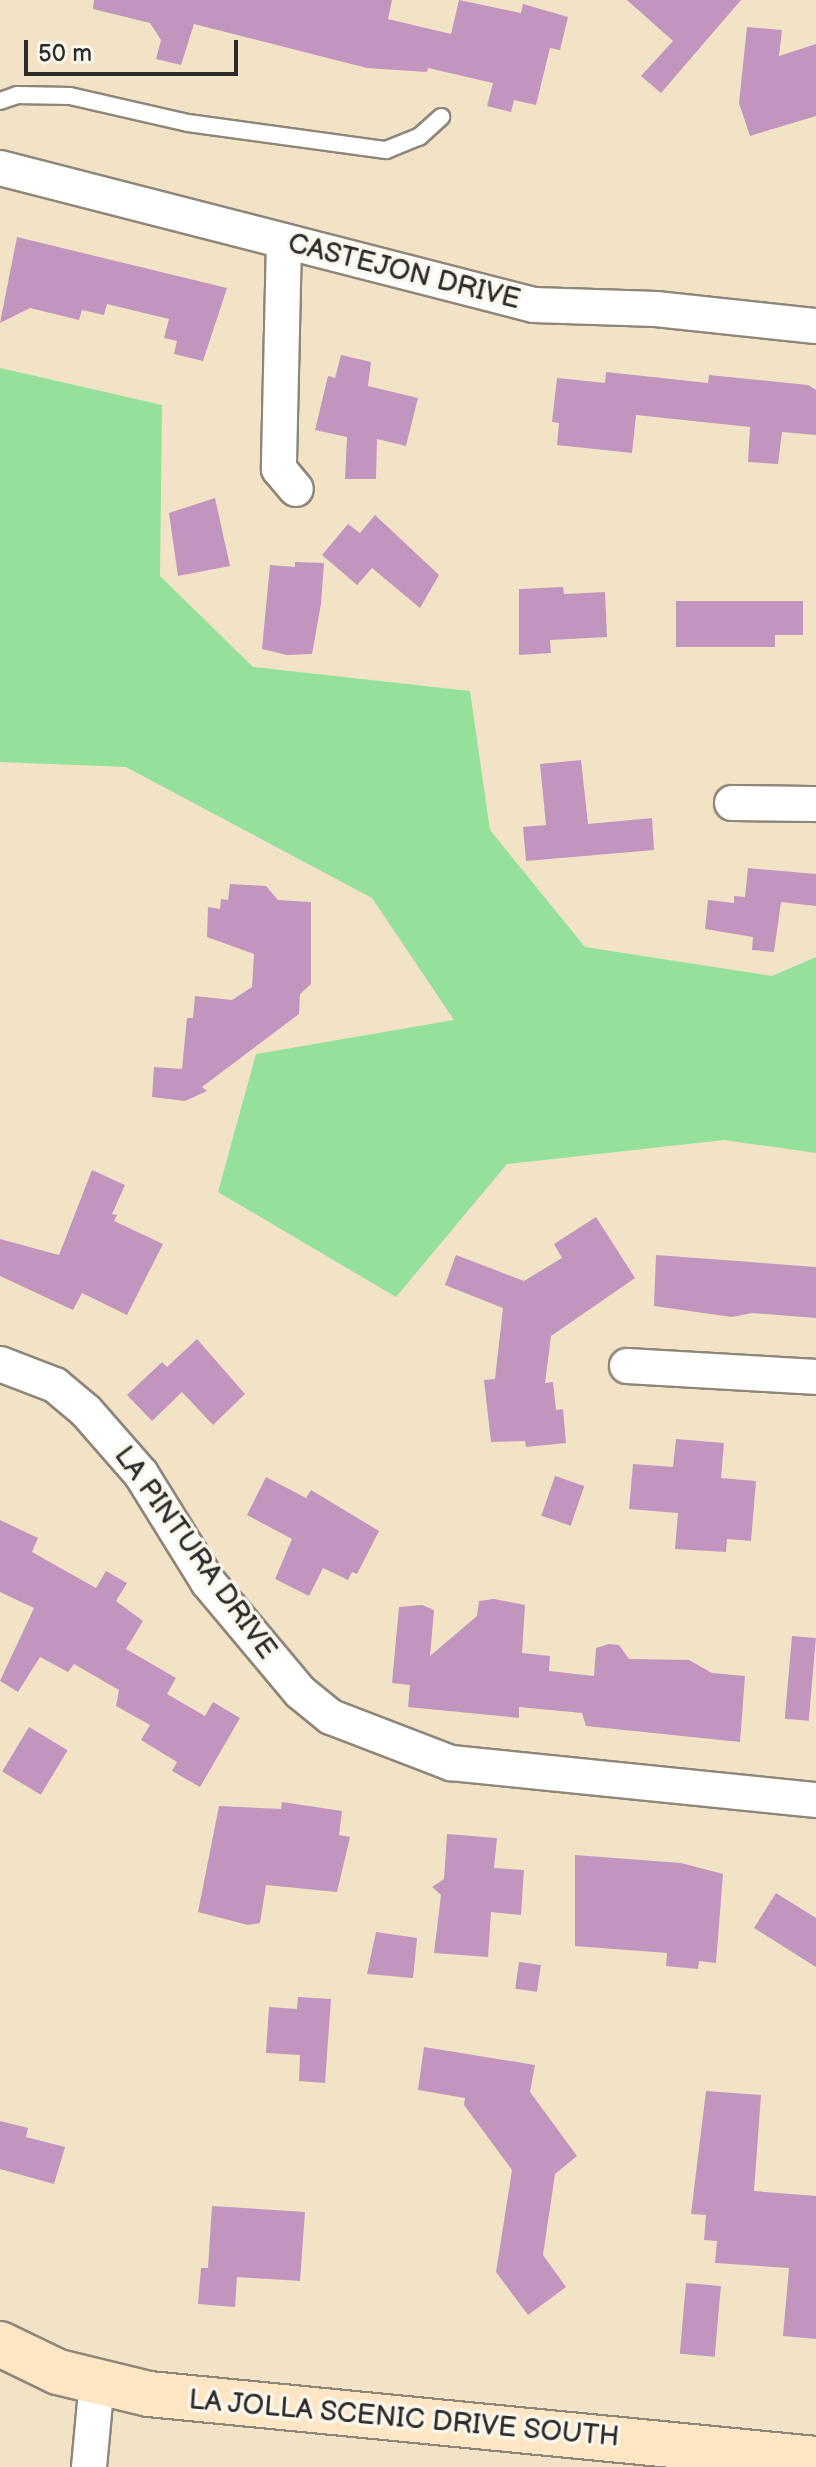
<!DOCTYPE html>
<html>
<head>
<meta charset="utf-8">
<style>
	body { margin:0 }
	#map { position:relative; width:816px; height:2467px; overflow:hidden; background:#f2e3c7; font-family:"Balsamiq Sans",sans-serif }
	div>[style] { position:absolute }
	.green>* { inset:0; background:#95e09b }
	.building>* { inset:0; background:#c295bf; transform-origin:0 0 }
	.roads { filter:drop-shadow(2px 0 #8e8779) drop-shadow(-2px 0 #8e8779) drop-shadow(0 2px #8e8779) drop-shadow(0 -2px #8e8779) }
	.lane>* { height:16px; margin:-8px; padding:0 8px; transform-origin:8px; border-radius:8px; background:#fff }
	.street>* { height:34px; margin:-17px; padding:0 17px; transform-origin:17px; border-radius:17px; background:#fff }
	.secondary>* { height:44px; margin:-22px; padding:0 22px; transform-origin:22px; border-radius:22px; background:#fce6c4 }
	span { translate:-50% -50%; white-space:nowrap; text-align:center; line-height:1.15; -webkit-text-stroke:7px #fbf7ec; paint-order:stroke }
	.street-label { font-size:28px; color:#2b2b2b }
	.scale { position:absolute; left:24px; top:40px; width:214px; height:36px; box-sizing:border-box; border:4px solid #2b2b2b; border-top:0; padding-left:10px; font-size:24px; line-height:28px; white-space:nowrap; color:#2b2b2b; -webkit-text-stroke:6px #fbf7ec; paint-order:stroke }
</style>
</head>
<body>
<div id="map">
	<div class="green">
		<i style="clip-path:polygon(0 368px,162px 405px,160px 576px,253px 667px,470px 691px,490px 830px,585px 947px,772px 976px,816px 957px,816px 1153px,724px 1140px,507px 1164px,396px 1297px,218px 1192px,256px 1054px,454px 1020px,372px 898px,126px 767px,0 762px)"></i>
	</div>
	<div class="building">
		<i style="clip-path:polygon(94px 0,392px 0,388px 19px,451px 34px,459px 0,521px 13px,523px 4px,568px 17px,560px 50px,550px 48px,536px 105px,514px 100px,511px 112px,487px 106px,493px 83px,428px 68px,427px 72px,367px 68px,194px 24px,181px 65px,156px 59px,161px 40px,150px 23px,93px 9px)"></i>
		<i style="clip-path:polygon(627px 0,741px 0,661px 93px,641px 76px,673px 41px)"></i>
		<i style="clip-path:polygon(747px 27px,782px 30px,779px 56px,816px 44px,816px 116px,750px 136px,739px 103px)"></i>
		<i style="clip-path:polygon(17px 237px,227px 288px,203px 361px,174px 354px,177px 341px,164px 338px,169px 319px,107px 304px,104px 315px,82px 310px,79px 320px,30px 308px,0 323px)"></i>
		<i style="clip-path:polygon(341px 355px,371px 362px,368px 386px,418px 398px,406px 446px,377px 439px,376px 479px,345px 479px,347px 437px,315px 430px,328px 376px,335px 378px)"></i>
		<i style="clip-path:polygon(606px 372px,708px 383px,709px 375px,808px 385px,816px 390px,816px 435px,782px 432px,778px 464px,748px 462px,750px 427px,636px 415px,632px 453px,557px 445px,559px 423px,552px 422px,557px 378px,605px 383px)"></i>
		<i style="clip-path:polygon(215px 498px,230px 566px,178px 576px,169px 513px)"></i>
		<i style="clip-path:polygon(375px 515px,439px 575px,420px 608px,372px 568px,357px 585px,322px 555px,348px 524px,360px 533px)"></i>
		<i style="clip-path:polygon(295px 562px,324px 563px,321px 604px,312px 654px,287px 655px,262px 649px,270px 565px,295px 567px)"></i>
		<i style="clip-path:polygon(563px 587px,564px 594px,605px 592px,607px 637px,550px 640px,551px 653px,519px 655px,519px 589px)"></i>
		<i style="clip-path:polygon(676px 601px,803px 601px,803px 635px,775px 635px,775px 647px,676px 647px)"></i>
		<i style="clip-path:polygon(581px 760px,588px 824px,652px 818px,654px 850px,526px 861px,523px 827px,546px 825px,540px 764px)"></i>
		<i style="clip-path:polygon(748px 868px,816px 874px,816px 906px,781px 902px,774px 952px,752px 950px,753px 937px,705px 929px,708px 900px,734px 903px,734px 896px,745px 897px)"></i>
		<i style="clip-path:polygon(230px 884px,266px 886px,278px 900px,311px 902px,311px 984px,300px 994px,299px 1014px,202px 1087px,207px 1091px,185px 1101px,152px 1097px,154px 1067px,182px 1069px,187px 1018px,193px 1018px,195px 996px,232px 1000px,252px 987px,254px 954px,207px 937px,208px 907px,220px 909px,221px 899px,228px 900px)"></i>
		<i style="clip-path:polygon(92px 1170px,125px 1185px,112px 1214px,117px 1215px,114px 1221px,163px 1244px,127px 1315px,82px 1293px,73px 1310px,0 1276px,0 1239px,59px 1255px)"></i>
		<i style="clip-path:polygon(596px 1217px,635px 1278px,551px 1336px,545px 1383px,553px 1382px,556px 1410px,563px 1409px,566px 1443px,526px 1447px,525px 1441px,491px 1442px,484px 1380px,495px 1379px,503px 1308px,445px 1285px,456px 1255px,524px 1281px,562px 1258px,554px 1244px)"></i>
		<i style="clip-path:polygon(656px 1255px,816px 1267px,816px 1318px,752px 1313px,732px 1317px,654px 1306px)"></i>
		<i style="clip-path:polygon(197px 1339px,245px 1394px,213px 1425px,182px 1392px,152px 1421px,127px 1395px,162px 1362px,167px 1367px)"></i>
		<i style="clip-path:polygon(676px 1439px,724px 1443px,721px 1478px,756px 1481px,751px 1541px,727px 1539px,726px 1552px,675px 1549px,678px 1513px,629px 1509px,633px 1464px,673px 1467px)"></i>
		<i style="left:555px;top:1476px;width:31px;height:42px;rotate:19deg"></i>
		<i style="clip-path:polygon(266px 1477px,306px 1498px,311px 1490px,379px 1531px,357px 1574px,352px 1572px,348px 1580px,323px 1568px,309px 1596px,275px 1579px,292px 1539px,247px 1515px)"></i>
		<i style="clip-path:polygon(0 1520px,38px 1538px,32px 1552px,96px 1588px,106px 1571px,127px 1583px,116px 1601px,143px 1621px,126px 1649px,176px 1678px,167px 1694px,205px 1716px,213px 1702px,240px 1718px,200px 1787px,172px 1771px,177px 1762px,141px 1740px,150px 1725px,116px 1706px,119px 1690px,74px 1664px,68px 1672px,40px 1657px,18px 1692px,0 1681px,34px 1608px,0 1592px)"></i>
		<i style="clip-path:polygon(494px 1599px,525px 1605px,522px 1653px,550px 1656px,549px 1671px,594px 1676px,596px 1648px,609px 1644px,619px 1645px,629px 1659px,689px 1660px,712px 1673px,745px 1676px,740px 1742px,586px 1726px,582px 1713px,519px 1707px,519px 1718px,408px 1707px,410px 1685px,392px 1683px,399px 1607px,422px 1605px,434px 1610px,430px 1656px,477px 1616px,479px 1601px)"></i>
		<i style="left:792px;top:1636px;width:24px;height:83px;rotate:5deg"></i>
		<i style="left:29px;top:1727px;width:45px;height:52px;rotate:31deg"></i>
		<i style="clip-path:polygon(282px 1802px,342px 1811px,339px 1835px,350px 1837px,337px 1892px,266px 1885px,260px 1923px,248px 1925px,198px 1912px,219px 1806px,281px 1809px)"></i>
		<i style="clip-path:polygon(447px 1834px,497px 1838px,494px 1868px,524px 1870px,521px 1915px,491px 1912px,488px 1957px,434px 1953px,441px 1895px,432px 1887px,444px 1879px)"></i>
		<i style="clip-path:polygon(575px 1855px,681px 1863px,723px 1874px,716px 1963px,699px 1961px,698px 1969px,666px 1966px,667px 1953px,575px 1946px)"></i>
		<i style="clip-path:polygon(776px 1893px,816px 1918px,816px 1967px,754px 1928px)"></i>
		<i style="clip-path:polygon(376px 1932px,417px 1938px,413px 1978px,367px 1974px)"></i>
		<i style="left:519px;top:1962px;width:22px;height:27px;rotate:8deg"></i>
		<i style="clip-path:polygon(298px 1997px,331px 1999px,325px 2083px,299px 2081px,300px 2055px,266px 2053px,269px 2007px,297px 2009px)"></i>
		<i style="clip-path:polygon(424px 2047px,535px 2065px,530px 2092px,577px 2156px,555px 2174px,543px 2255px,566px 2287px,528px 2315px,496px 2272px,512px 2170px,464px 2105px,465px 2098px,418px 2090px)"></i>
		<i style="clip-path:polygon(706px 2091px,761px 2095px,754px 2191px,816px 2196px,816px 2339px,783px 2336px,789px 2268px,715px 2263px,717px 2241px,704px 2240px,706px 2215px,691px 2214px)"></i>
		<i style="clip-path:polygon(0 2121px,28px 2128px,26px 2137px,65px 2147px,54px 2184px,0 2169px)"></i>
		<i style="clip-path:polygon(212px 2206px,305px 2212px,300px 2281px,237px 2277px,235px 2307px,198px 2304px,201px 2268px,208px 2268px)"></i>
		<i style="left:686px;top:2283px;width:35px;height:71px;rotate:5deg"></i>
	</div>
	<div class="roads">
		<div class="lane">
			<i style="left:0;top:101px;width:18px;rotate:-19deg"></i>
			<i style="left:17px;top:95px;width:53px;rotate:1.1deg"></i>
			<i style="left:70px;top:96px;width:121px;rotate:12.9deg"></i>
			<i style="left:188px;top:123px;width:200px;rotate:7.8deg"></i>
			<i style="left:386px;top:150px;width:35px;rotate:-22deg"></i>
			<i style="left:419px;top:137px;width:30px;rotate:-42deg"></i>
		</div>
		<div class="street">
			<i style="left:0;top:168px;width:551px;rotate:14.39deg"></i>
			<i style="left:534px;top:305px;width:122px;rotate:1.9deg"></i>
			<i style="left:656px;top:309px;width:161px;rotate:6.1deg"></i>
			<i style="left:284px;top:241px;width:228px;rotate:91.3deg"></i>
			<i style="left:279px;top:469px;width:26px;rotate:50deg"></i>
			<i style="left:732px;top:803px;width:84px;rotate:0.7deg"></i>
			<i style="left:0;top:1364px;width:59px;rotate:20.9deg"></i>
			<i style="left:55px;top:1385px;width:40px;rotate:40deg"></i>
			<i style="left:86px;top:1411px;width:84px;rotate:48.9deg"></i>
			<i style="left:141px;top:1474px;width:127px;rotate:58.2deg"></i>
			<i style="left:208px;top:1582px;width:143px;rotate:50.1deg"></i>
			<i style="left:300px;top:1692px;width:40px;rotate:39deg"></i>
			<i style="left:331px;top:1717px;width:129px;rotate:21deg"></i>
			<i style="left:451px;top:1763px;width:367px;rotate:5.8deg"></i>
			<i style="left:627px;top:1366px;width:189px;rotate:3.3deg"></i>
			<i style="left:89px;top:2467px;width:86px;rotate:-84.7deg"></i>
		</div>
		<div class="secondary">
			<i style="left:0;top:2344px;width:64px;rotate:25.8deg"></i>
			<i style="left:58px;top:2372px;width:94px;rotate:13.6deg"></i>
			<i style="left:149px;top:2394px;width:670px;rotate:5.57deg"></i>
		</div>
	</div>
	<div class="street-label">
		<span style="left:404px;top:272px;rotate:14deg">CASTEJON DRIVE</span>
		<span style="left:195px;top:1553px;rotate:54deg">LA PINTURA DRIVE</span>
		<span style="left:404px;top:2419px;rotate:5deg">LA JOLLA SCENIC DRIVE SOUTH</span>
	</div>
	<div class="scale">50 m</div>
</div>
</body>
</html>
